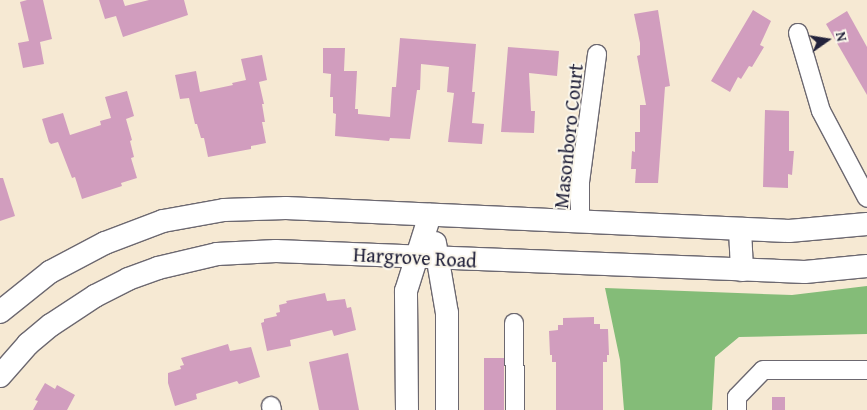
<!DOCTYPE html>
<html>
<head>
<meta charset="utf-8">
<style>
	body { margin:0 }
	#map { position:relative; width:867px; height:410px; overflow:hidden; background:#f6e9d3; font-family:"Gentium Book Plus",serif }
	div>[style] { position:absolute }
	.forest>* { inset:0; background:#84bc78 }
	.building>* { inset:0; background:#d19dbe; transform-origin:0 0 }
	.roads { filter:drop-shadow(1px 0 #6c6870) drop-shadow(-1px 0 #6c6870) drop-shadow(0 1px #6c6870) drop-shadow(0 -1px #6c6870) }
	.minor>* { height:18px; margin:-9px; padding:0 9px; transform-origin:9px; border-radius:9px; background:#fff }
	.tertiary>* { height:22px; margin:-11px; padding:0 11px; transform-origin:11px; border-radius:11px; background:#fff }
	span { translate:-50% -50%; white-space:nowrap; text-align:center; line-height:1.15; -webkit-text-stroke:4px #fbf7ec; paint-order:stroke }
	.street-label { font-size:20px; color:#22223b }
	.north { position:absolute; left:802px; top:15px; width:50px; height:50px; -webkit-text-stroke:4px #fbf7ec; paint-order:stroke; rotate:77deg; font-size:14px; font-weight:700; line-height:20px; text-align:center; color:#22223b }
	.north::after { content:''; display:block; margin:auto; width:18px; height:22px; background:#22223b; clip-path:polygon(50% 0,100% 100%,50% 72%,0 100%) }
</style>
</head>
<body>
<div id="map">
	<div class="forest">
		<i style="clip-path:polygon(867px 286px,867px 334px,739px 337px,715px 357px,712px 410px,624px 410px,620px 360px,605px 288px,792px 295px)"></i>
	</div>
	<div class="building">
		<i style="clip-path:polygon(27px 0,43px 0,52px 39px,40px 42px,44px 64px,23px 68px,18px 43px,29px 41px,20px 2px)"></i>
		<i style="clip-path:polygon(99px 0,123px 0,125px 6px,149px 0,184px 0,188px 15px,123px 37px,116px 16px,105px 19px)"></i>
		<i style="clip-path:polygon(658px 10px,670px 86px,665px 87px,658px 183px,635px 183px,636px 169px,631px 169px,632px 151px,635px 152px,635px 132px,640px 132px,640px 105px,646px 105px,637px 56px,640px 55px,640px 43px,634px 14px)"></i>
		<i style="clip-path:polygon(753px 10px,771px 21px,760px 45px,764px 47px,752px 67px,749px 66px,741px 79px,738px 77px,730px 92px,711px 81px)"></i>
		<i style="clip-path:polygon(847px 11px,867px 47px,867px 95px,826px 24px)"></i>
		<i style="clip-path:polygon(400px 38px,476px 44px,472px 92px,475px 92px,472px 123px,484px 124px,482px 144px,448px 142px,454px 93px,447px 92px,449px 67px,421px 64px,420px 90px,417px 90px,410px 139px,390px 138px,389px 141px,335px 136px,336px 114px,333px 113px,333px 97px,330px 97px,331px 74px,323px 73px,323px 48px,345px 48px,344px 71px,357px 71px,355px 109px,358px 109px,358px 114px,390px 117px,392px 87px,396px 87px)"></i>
		<i style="clip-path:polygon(508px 47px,559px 51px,557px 76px,529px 73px,531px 111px,535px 111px,534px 133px,501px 132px)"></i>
		<i style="clip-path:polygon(262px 55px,267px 80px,259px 82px,264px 104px,262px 104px,265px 122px,262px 122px,266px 143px,251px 146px,251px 149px,208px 157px,204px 138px,201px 138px,197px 124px,195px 124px,189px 98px,180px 99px,175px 75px,196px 71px,200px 92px,233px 85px,232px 83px,246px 80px,241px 59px)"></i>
		<i style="clip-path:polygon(127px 91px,134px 116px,126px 119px,132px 140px,130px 141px,134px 157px,131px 158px,137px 178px,121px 183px,122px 186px,82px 199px,75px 177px,72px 178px,58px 142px,51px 144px,49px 142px,42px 119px,63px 113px,70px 135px,101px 125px,100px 121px,111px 118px,105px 97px)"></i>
		<i style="clip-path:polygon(765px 110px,789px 111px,789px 151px,794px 151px,792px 175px,788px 174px,788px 188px,763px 187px)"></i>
		<i style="clip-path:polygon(0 178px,3px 178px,15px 216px,0 221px)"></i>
		<i style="clip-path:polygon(325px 293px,327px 301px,345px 299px,347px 308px,351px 307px,356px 330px,334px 336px,332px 330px,290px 340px,291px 346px,267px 351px,261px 323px,264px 322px,264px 319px,277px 316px,276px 313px,280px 312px,279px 305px,287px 303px,286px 301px)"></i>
		<i style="clip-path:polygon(594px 317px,594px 324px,600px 324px,600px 329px,608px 329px,609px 355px,607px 355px,607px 362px,603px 362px,603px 410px,556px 410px,556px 362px,552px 362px,552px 355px,550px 355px,549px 331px,558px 330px,558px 325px,563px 325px,563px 318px)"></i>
		<i style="clip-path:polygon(228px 344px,230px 351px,251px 347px,260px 377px,239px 384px,237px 381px,196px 394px,197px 399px,175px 406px,168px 383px,168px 373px,181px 369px,180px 366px,184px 365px,181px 358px)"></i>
		<i style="clip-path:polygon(348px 353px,359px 410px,319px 410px,309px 362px)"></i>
		<i style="left:484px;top:358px;width:20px;height:52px"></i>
		<i style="clip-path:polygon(45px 383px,55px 389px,57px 385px,75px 395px,67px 410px,33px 410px,38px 401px,35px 400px)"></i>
		<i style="left:772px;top:397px;width:13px;height:13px"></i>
	</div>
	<div class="roads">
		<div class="minor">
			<i style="left:798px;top:33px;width:81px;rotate:73.6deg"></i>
			<i style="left:821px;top:111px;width:98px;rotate:62.1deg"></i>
			<i style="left:580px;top:222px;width:40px;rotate:-90deg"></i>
			<i style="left:580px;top:182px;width:129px;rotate:-82.4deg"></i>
			<i style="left:514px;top:323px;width:87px;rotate:89.3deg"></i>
			<i style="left:271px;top:406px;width:4px;rotate:76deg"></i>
			<i style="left:737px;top:410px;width:13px;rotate:-90deg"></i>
			<i style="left:737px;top:397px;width:37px;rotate:-46deg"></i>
			<i style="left:763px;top:370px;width:104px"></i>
		</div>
		<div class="tertiary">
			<i style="left:740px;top:229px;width:41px;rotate:87.2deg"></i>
			<i style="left:435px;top:243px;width:71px;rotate:80.3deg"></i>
			<i style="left:447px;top:313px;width:97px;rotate:90deg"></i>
			<i style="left:0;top:312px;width:64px;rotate:-38.7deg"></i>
			<i style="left:50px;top:272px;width:62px;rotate:-27.8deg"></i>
			<i style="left:105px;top:243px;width:62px;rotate:-20.8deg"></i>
			<i style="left:163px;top:221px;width:62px;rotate:-10.2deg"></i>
			<i style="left:224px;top:210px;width:62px;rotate:-1.8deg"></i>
			<i style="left:286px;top:208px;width:504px;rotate:2.62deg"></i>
			<i style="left:789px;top:231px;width:78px;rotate:-5.1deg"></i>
			<i style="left:0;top:376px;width:43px;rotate:-48.8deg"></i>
			<i style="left:28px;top:344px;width:30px;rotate:-40deg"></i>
			<i style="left:51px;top:325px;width:53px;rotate:-33.4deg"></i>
			<i style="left:95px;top:296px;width:37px;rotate:-27deg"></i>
			<i style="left:128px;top:279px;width:32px;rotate:-20deg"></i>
			<i style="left:158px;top:268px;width:61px;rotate:-13.3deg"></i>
			<i style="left:217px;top:254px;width:59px;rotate:-2.9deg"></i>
			<i style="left:276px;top:251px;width:529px;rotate:2.27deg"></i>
			<i style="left:805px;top:272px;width:62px;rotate:-5.5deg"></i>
			<i style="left:407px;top:410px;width:119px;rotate:-90.5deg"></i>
			<i style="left:406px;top:291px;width:80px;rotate:-72.5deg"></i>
		</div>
	</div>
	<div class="street-label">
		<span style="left:568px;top:136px;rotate:-84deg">Masonboro Court</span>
		<span style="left:415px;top:257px;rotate:3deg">Hargrove Road</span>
	</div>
	<div class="north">N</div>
</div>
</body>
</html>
